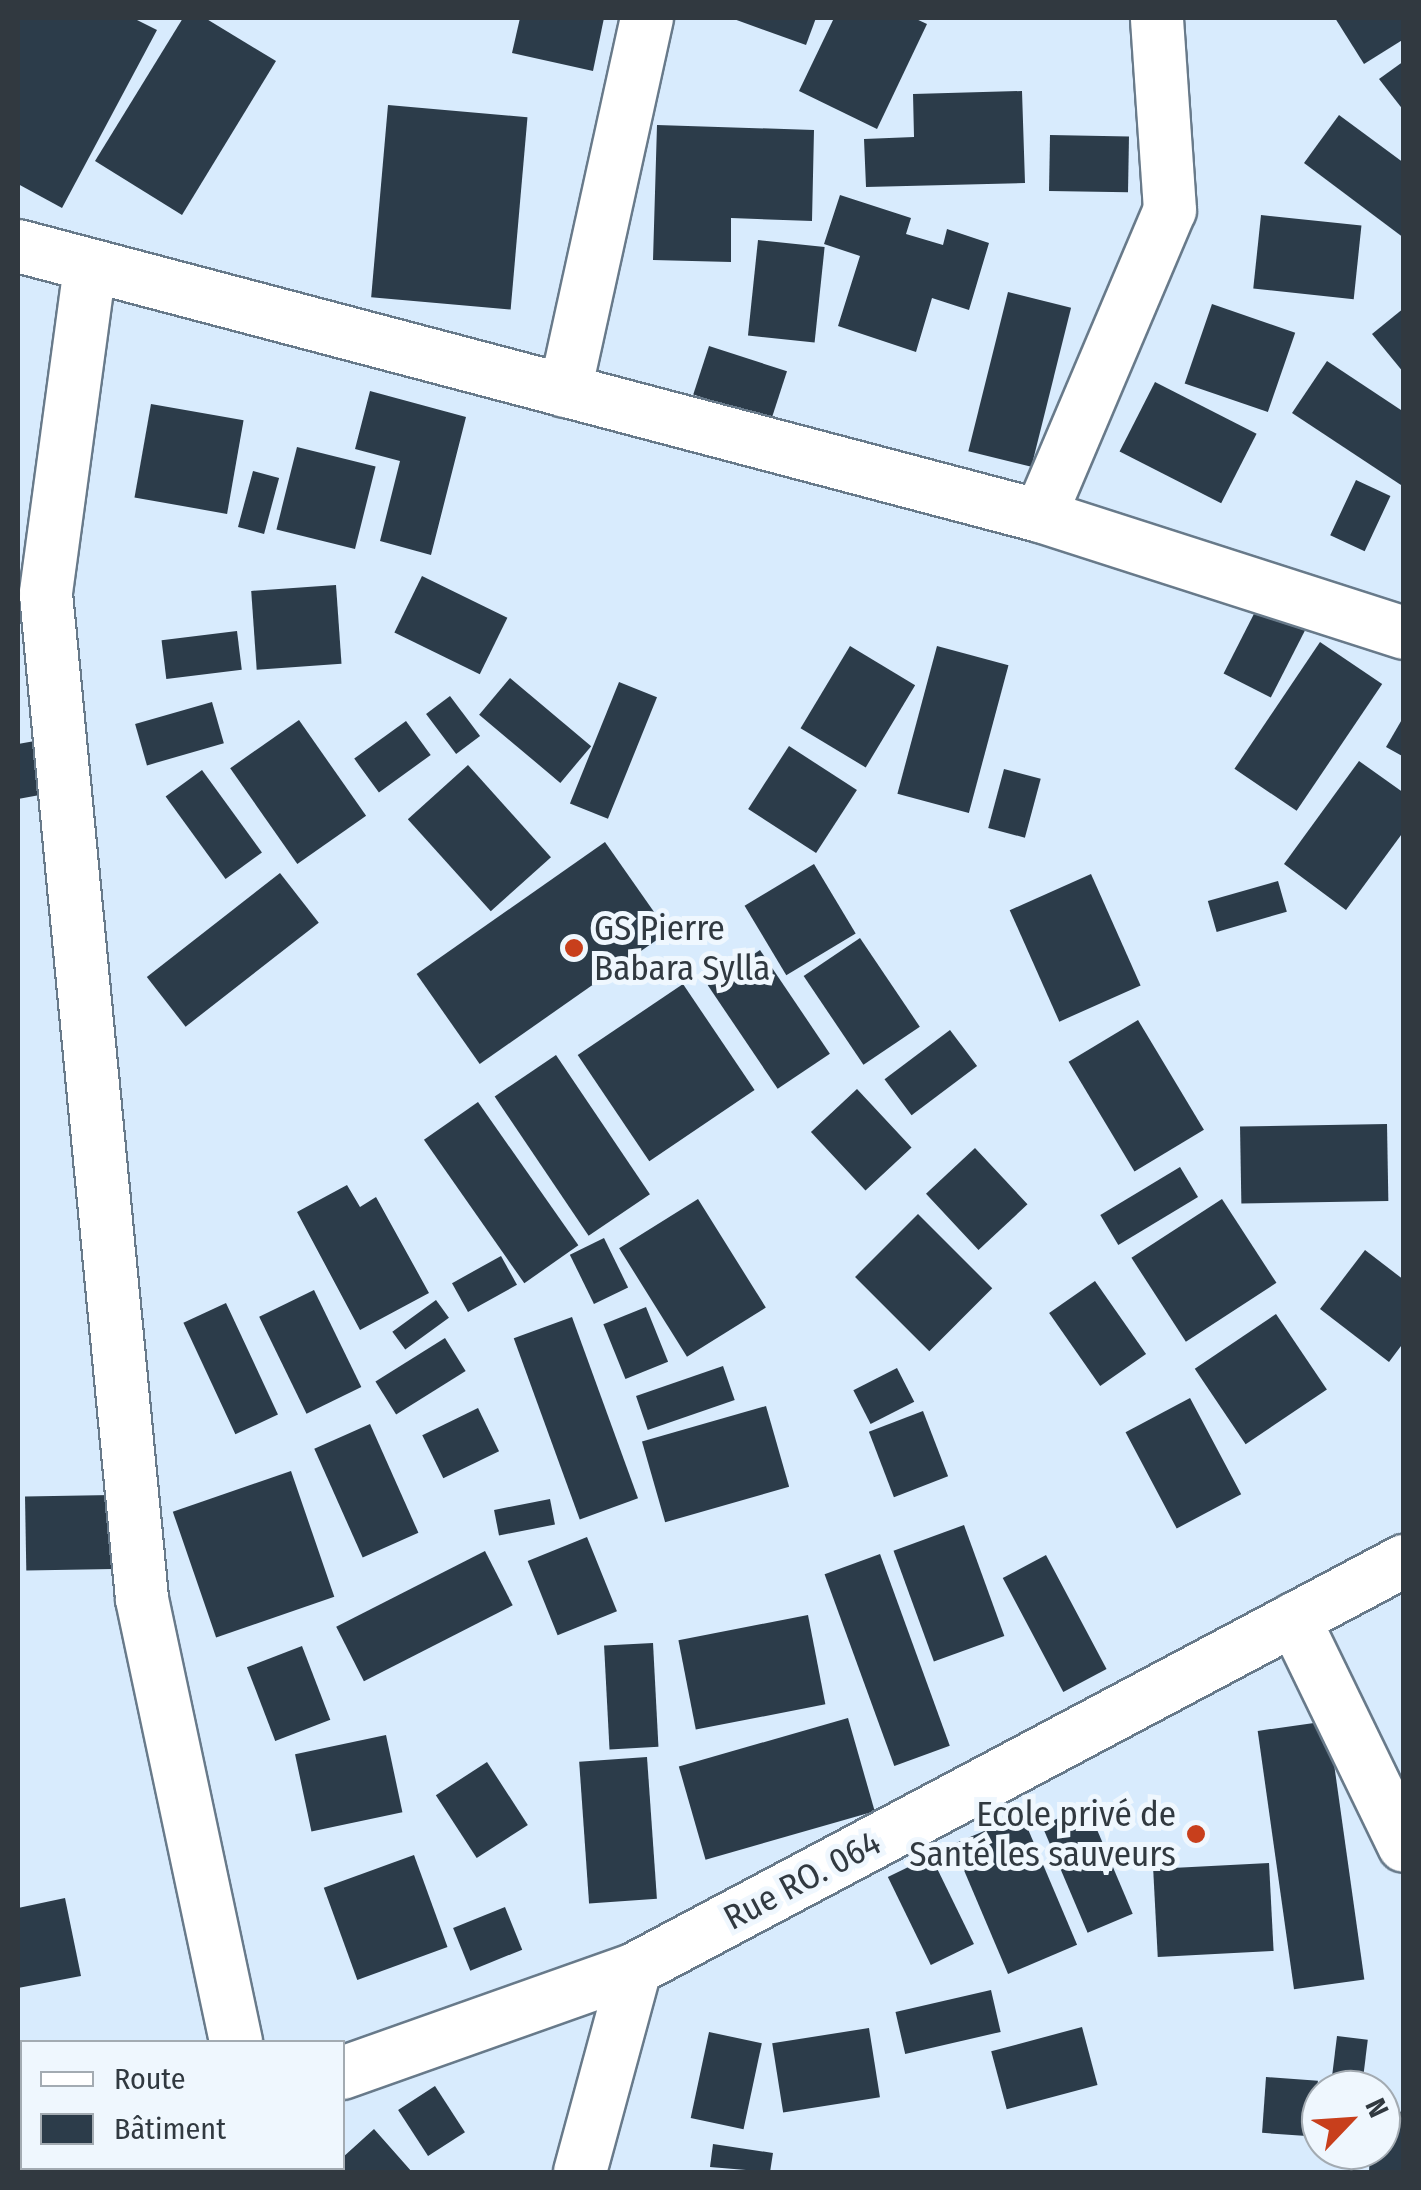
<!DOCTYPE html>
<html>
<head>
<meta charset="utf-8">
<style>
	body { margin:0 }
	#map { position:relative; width:1421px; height:2190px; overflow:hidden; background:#d8ebfd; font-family:"Fira Sans Condensed",sans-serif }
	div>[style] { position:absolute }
	.building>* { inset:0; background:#2c3c4a; transform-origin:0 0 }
	.roads { filter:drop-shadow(2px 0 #687a8a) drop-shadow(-2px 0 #687a8a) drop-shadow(0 2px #687a8a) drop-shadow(0 -2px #687a8a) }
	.minor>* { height:52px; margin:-26px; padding:0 26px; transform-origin:26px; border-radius:26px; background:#fff }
	.dots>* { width:28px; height:28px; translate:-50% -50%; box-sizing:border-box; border:5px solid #eff7fe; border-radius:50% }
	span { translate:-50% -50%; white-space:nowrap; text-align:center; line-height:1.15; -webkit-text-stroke:10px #eff7fe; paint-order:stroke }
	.poi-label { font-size:35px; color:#313940 }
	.left { translate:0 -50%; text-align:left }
	.right { translate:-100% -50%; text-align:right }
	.street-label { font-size:35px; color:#313940 }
	.frame { position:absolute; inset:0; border:20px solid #313940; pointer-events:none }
	.legend { position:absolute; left:20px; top:2040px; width:325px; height:130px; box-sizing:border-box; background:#eff7fe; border:2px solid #a3abb2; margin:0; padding:12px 18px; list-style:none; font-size:30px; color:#313940 }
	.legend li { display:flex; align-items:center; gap:20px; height:50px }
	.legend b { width:50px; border:2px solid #a3abb2 }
	.north { position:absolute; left:1301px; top:2070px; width:100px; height:100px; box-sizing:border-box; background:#eff7fe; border:2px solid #a3abb2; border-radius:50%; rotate:65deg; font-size:28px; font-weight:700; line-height:40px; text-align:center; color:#313940 }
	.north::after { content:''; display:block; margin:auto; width:35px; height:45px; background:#c83f1c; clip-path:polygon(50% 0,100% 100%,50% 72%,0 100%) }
</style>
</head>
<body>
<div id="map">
	<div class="building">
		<i style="clip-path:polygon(18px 18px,133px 18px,157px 30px,62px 208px,18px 184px)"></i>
		<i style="clip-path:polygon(183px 18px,205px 18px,276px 61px,182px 215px,95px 161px)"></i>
		<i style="clip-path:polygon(520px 18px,604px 18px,593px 71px,512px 53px)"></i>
		<i style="clip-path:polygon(731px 18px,816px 18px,806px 45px)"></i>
		<i style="clip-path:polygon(834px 18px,914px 18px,927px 24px,877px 129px,799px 91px)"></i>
		<i style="clip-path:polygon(1335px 18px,1404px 18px,1404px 39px,1364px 64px)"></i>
		<i style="clip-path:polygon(1404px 61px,1404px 111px,1379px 79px)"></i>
		<i style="clip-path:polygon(1022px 91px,1025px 183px,866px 187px,864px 139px,914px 137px,913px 94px)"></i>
		<i style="left:388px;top:105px;width:140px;height:193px;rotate:5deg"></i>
		<i style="clip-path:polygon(1339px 115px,1404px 163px,1404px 238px,1304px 163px)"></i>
		<i style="clip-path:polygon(657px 125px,814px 130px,812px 221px,731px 218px,731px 262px,653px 260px)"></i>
		<i style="left:1050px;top:135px;width:79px;height:56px;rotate:1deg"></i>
		<i style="clip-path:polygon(840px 195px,911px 218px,906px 234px,943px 245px,947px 229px,989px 243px,969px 310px,932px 298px,916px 352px,838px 326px,860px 256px,824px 244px)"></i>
		<i style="left:1261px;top:215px;width:101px;height:74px;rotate:6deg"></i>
		<i style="left:758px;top:240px;width:67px;height:96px;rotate:6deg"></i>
		<i style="left:1008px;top:292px;width:65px;height:164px;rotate:14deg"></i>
		<i style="left:1212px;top:304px;width:88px;height:84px;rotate:19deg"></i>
		<i style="clip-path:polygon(1404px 308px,1404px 373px,1372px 334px)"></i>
		<i style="left:709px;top:346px;width:82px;height:51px;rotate:18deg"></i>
		<i style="clip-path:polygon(1327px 361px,1404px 412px,1404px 487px,1292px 413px)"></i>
		<i style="left:1155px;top:382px;width:114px;height:78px;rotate:27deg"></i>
		<i style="clip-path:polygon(370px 391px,466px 417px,431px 555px,380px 541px,400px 461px,355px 449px)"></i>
		<i style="left:151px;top:404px;width:94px;height:95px;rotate:10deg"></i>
		<i style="left:297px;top:447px;width:81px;height:85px;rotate:14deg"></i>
		<i style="left:253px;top:471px;width:27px;height:58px;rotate:15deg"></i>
		<i style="left:1356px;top:480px;width:38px;height:61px;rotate:25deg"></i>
		<i style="left:422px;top:576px;width:95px;height:63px;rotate:26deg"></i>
		<i style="left:336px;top:585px;width:79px;height:85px;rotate:86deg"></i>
		<i style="left:1259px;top:604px;width:53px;height:78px;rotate:27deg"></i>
		<i style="left:237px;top:631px;width:39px;height:76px;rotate:83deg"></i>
		<i style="left:1320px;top:642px;width:75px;height:153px;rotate:34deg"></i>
		<i style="left:850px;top:646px;width:76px;height:96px;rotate:31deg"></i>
		<i style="left:937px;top:646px;width:74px;height:153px;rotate:15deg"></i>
		<i style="left:510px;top:678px;width:106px;height:48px;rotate:40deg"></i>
		<i style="left:619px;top:682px;width:41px;height:131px;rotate:22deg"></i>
		<i style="left:450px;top:696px;width:50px;height:30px;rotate:53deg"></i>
		<i style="left:212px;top:702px;width:43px;height:80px;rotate:74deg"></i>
		<i style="clip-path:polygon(1404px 716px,1404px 757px,1386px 747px)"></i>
		<i style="left:299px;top:720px;width:117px;height:84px;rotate:55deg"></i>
		<i style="left:406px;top:721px;width:42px;height:64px;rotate:54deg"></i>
		<i style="clip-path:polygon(46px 739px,56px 792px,18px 799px,18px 744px)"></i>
		<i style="left:789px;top:746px;width:81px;height:75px;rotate:33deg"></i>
		<i style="clip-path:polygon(1359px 761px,1404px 793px,1404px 831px,1346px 910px,1284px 864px)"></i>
		<i style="left:468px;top:765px;width:124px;height:81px;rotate:48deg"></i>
		<i style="left:1004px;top:769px;width:38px;height:61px;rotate:15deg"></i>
		<i style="left:202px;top:770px;width:102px;height:45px;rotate:54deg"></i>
		<i style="left:605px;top:842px;width:110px;height:230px;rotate:55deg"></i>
		<i style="left:814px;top:864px;width:81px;height:81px;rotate:59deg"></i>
		<i style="left:280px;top:873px;width:63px;height:169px;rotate:52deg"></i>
		<i style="left:1091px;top:874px;width:122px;height:89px;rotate:66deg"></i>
		<i style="left:1278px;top:881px;width:32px;height:73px;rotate:74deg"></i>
		<i style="left:860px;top:938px;width:107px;height:68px;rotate:56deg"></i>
		<i style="left:760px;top:950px;width:125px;height:63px;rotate:56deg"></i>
		<i style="left:683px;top:984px;width:128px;height:127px;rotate:56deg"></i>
		<i style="left:1138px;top:1020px;width:128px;height:81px;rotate:59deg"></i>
		<i style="left:950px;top:1030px;width:45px;height:82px;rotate:53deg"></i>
		<i style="left:556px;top:1055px;width:168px;height:74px;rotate:56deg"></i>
		<i style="left:857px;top:1089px;width:80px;height:63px;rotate:47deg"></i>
		<i style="left:478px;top:1102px;width:175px;height:66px;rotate:55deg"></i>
		<i style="left:1387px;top:1124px;width:77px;height:147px;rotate:89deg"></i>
		<i style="left:975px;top:1148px;width:77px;height:67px;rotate:47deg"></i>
		<i style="left:1180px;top:1167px;width:35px;height:93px;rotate:59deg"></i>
		<i style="clip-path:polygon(347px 1185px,360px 1207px,376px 1197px,429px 1293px,360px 1330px,297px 1212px)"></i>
		<i style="left:698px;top:1199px;width:128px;height:93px;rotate:58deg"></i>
		<i style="left:1222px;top:1199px;width:100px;height:108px;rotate:57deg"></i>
		<i style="left:918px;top:1214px;width:105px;height:89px;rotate:45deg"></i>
		<i style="left:604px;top:1238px;width:55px;height:38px;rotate:64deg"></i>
		<i style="clip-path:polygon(1365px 1250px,1404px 1280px,1404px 1342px,1389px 1362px,1320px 1309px)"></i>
		<i style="left:501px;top:1256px;width:33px;height:56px;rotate:61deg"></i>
		<i style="left:1095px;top:1281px;width:89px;height:56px;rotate:55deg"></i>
		<i style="left:314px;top:1290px;width:108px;height:61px;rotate:64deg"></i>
		<i style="left:436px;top:1300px;width:22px;height:54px;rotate:54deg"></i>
		<i style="left:226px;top:1303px;width:123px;height:47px;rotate:65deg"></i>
		<i style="left:646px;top:1307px;width:59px;height:46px;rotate:68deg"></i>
		<i style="left:1276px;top:1314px;width:91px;height:98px;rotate:56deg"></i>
		<i style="left:572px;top:1317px;width:193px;height:62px;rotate:70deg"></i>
		<i style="left:445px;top:1338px;width:39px;height:82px;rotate:58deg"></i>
		<i style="left:723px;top:1366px;width:36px;height:92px;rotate:71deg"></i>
		<i style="left:897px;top:1368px;width:38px;height:49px;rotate:63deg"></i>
		<i style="left:1190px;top:1398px;width:109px;height:73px;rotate:62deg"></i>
		<i style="left:766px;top:1406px;width:84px;height:129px;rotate:74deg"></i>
		<i style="left:478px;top:1408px;width:48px;height:62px;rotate:64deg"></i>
		<i style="left:923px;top:1411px;width:70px;height:58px;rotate:69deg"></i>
		<i style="left:370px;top:1424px;width:119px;height:61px;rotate:66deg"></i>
		<i style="left:291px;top:1471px;width:133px;height:125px;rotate:71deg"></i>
		<i style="left:112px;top:1495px;width:74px;height:87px;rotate:89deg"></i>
		<i style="left:550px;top:1499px;width:26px;height:57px;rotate:79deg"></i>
		<i style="left:964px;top:1525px;width:118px;height:75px;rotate:70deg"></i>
		<i style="left:587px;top:1537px;width:80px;height:64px;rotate:68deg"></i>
		<i style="left:485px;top:1551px;width:61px;height:167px;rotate:63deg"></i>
		<i style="left:880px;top:1554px;width:204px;height:59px;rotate:70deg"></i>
		<i style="left:1046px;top:1555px;width:129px;height:49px;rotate:62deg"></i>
		<i style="left:808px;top:1615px;width:91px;height:132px;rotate:79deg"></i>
		<i style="left:653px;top:1643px;width:104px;height:49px;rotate:87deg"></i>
		<i style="left:302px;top:1646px;width:79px;height:59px;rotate:69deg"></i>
		<i style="left:848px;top:1718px;width:97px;height:176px;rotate:74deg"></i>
		<i style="left:1328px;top:1721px;width:261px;height:71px;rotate:82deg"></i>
		<i style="left:386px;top:1735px;width:79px;height:93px;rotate:78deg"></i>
		<i style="left:647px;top:1757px;width:142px;height:68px;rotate:86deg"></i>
		<i style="left:487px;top:1762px;width:75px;height:61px;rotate:57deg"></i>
		<i style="left:1087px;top:1806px;width:117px;height:49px;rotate:67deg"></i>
		<i style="left:1022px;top:1815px;width:141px;height:75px;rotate:67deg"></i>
		<i style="left:414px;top:1855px;width:98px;height:96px;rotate:70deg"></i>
		<i style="left:931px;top:1856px;width:98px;height:48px;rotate:64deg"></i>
		<i style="left:1269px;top:1863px;width:88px;height:116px;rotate:87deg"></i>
		<i style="clip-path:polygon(65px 1898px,81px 1976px,18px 1988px,18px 1908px)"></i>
		<i style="left:505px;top:1907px;width:46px;height:56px;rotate:68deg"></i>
		<i style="left:991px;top:1990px;width:43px;height:98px;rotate:77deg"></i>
		<i style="left:1082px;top:2027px;width:60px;height:94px;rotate:75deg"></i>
		<i style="left:869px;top:2028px;width:70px;height:98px;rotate:81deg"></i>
		<i style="left:709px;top:2032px;width:54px;height:88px;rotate:12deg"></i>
		<i style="left:1337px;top:2036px;width:31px;height:54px;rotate:7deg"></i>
		<i style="left:1266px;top:2077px;width:52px;height:56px;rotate:4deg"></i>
		<i style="left:435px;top:2086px;width:55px;height:44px;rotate:57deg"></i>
		<i style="clip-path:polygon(1381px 2110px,1404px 2112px,1404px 2172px,1369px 2172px,1370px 2150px,1381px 2150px)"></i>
		<i style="clip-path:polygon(374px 2129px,412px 2172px,326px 2172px,342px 2168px,342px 2158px)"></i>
		<i style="clip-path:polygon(713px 2144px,773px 2153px,770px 2172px,710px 2167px)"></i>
	</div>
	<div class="roads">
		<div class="minor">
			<i style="left:18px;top:246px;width:1057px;rotate:14.8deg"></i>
			<i style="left:1040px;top:516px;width:382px;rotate:17.8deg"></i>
			<i style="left:90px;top:267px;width:330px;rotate:97.7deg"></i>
			<i style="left:46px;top:594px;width:1010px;rotate:84.54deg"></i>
			<i style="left:142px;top:1599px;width:453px;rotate:78deg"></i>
			<i style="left:565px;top:391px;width:382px;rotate:-77.6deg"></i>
			<i style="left:1040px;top:516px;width:332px;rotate:-67deg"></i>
			<i style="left:1170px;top:210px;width:192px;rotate:-93.9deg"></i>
			<i style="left:1294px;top:1619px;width:252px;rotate:64.1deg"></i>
			<i style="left:342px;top:2073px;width:311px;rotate:-19.5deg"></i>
			<i style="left:635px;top:1969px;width:871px;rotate:-27.95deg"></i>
			<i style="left:18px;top:2169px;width:4px;rotate:-27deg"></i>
			<i style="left:580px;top:2172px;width:210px;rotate:-74.8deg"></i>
		</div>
	</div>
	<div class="dots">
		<i style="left:574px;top:948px;background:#c83f1c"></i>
		<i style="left:1196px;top:1834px;background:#c83f1c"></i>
	</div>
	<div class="poi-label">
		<span class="left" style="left:594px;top:948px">GS Pierre<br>Babara Sylla</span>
		<span class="right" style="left:1176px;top:1834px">Ecole privé de<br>Santé les sauveurs</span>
	</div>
	<div class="street-label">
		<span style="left:802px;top:1880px;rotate:-28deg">Rue RO. 064</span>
	</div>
	<div class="frame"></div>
	<ul class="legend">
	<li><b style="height:12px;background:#fff"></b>Route</li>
	<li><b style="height:28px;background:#2c3c4a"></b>Bâtiment</li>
	</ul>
	<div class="north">N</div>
</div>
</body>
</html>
